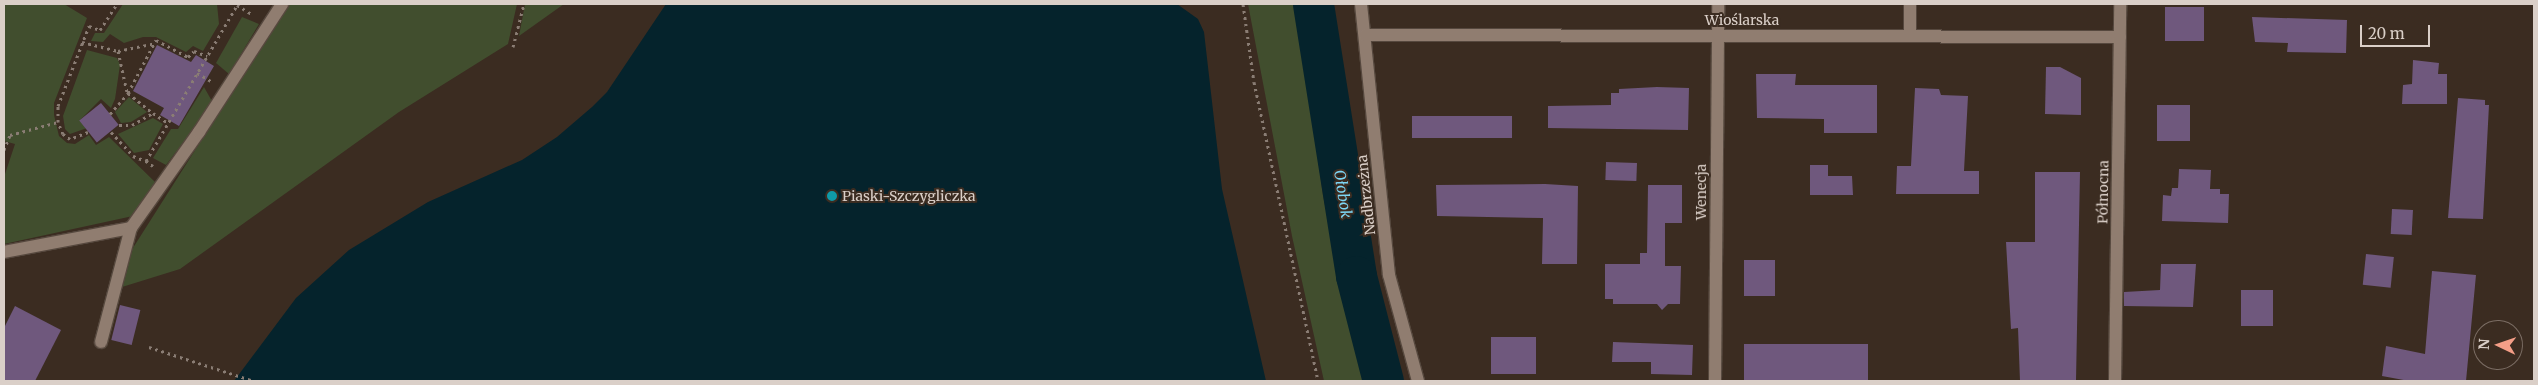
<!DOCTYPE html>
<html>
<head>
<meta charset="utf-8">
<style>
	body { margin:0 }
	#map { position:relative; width:2538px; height:385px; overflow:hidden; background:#3b2c21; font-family:Merriweather,serif }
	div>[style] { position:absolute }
	.green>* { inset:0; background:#414e2e }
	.water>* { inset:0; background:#05232c }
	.river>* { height:41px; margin:-20.5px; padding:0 20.5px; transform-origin:20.5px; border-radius:20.5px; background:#05232c }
	.building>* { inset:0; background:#6f587d; transform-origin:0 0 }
	.path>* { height:3px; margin-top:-1.5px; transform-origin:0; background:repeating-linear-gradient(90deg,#8a7d74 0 2.5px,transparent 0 6.5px) }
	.roads { filter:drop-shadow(1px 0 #56483e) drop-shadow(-1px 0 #56483e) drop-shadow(0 1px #56483e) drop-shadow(0 -1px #56483e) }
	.minor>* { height:12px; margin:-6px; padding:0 6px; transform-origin:6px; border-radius:6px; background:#907d70 }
	.dots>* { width:14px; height:14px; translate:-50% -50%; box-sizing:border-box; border:2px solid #3b2c21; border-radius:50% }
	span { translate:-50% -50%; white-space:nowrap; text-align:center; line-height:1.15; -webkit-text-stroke:4px #3b2c21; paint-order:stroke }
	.street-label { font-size:14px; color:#dacfc8 }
	.poi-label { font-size:14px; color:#dacfc8 }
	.left { translate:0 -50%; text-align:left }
	.water-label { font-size:15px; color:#7dd6f4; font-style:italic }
	.frame { position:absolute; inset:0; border:5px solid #dacfc8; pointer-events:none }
	.north { position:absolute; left:2473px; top:320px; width:50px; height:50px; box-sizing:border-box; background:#3b2c21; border:1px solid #7b6d64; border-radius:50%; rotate:273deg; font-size:14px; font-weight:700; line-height:20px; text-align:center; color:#dacfc8 }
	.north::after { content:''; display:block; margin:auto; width:18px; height:22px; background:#f49e87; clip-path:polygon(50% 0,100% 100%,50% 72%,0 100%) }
	.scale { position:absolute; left:2360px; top:25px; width:70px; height:22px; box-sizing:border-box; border:2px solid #dacfc8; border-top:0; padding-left:6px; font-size:15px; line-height:18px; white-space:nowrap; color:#dacfc8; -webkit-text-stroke:4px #3b2c21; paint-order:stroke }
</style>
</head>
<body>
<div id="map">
	<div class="green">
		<i style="clip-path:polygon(4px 4px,64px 4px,87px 18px,54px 103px,54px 115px,59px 136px,67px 143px,75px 144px,89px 135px,96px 145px,109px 137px,155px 182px,133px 216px,4px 244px,4px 177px,15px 144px,4px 141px)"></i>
		<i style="clip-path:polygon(123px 4px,217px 4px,219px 24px,203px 51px,193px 46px,186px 52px,156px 37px,143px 37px,124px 43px,110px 34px,103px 42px,91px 41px,95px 33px,104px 33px)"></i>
		<i style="clip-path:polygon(288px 4px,517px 4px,508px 44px,399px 112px,180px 269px,122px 287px,131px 251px)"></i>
		<i style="clip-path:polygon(525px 4px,564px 4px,519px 36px)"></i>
		<i style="clip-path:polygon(1248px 4px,1296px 4px,1323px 195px,1340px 283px,1368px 381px,1324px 381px,1292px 236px)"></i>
		<i style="clip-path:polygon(242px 17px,259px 24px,229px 74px,216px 63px)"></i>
		<i style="clip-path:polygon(87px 50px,117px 58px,120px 65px,115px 99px,111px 108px,101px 99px,80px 120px,87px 128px,70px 134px,65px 129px,63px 116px)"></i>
		<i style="clip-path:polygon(204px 87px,213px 103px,166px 165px,153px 158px,171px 129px,178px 129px)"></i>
		<i style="clip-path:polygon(129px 97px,147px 112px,131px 122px,121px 123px,115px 112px)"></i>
		<i style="clip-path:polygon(153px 118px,163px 124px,149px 150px,134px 153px,118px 134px)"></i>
	</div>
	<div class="water">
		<i style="clip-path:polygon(666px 4px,1177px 4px,1198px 19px,1204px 32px,1222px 189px,1266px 381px,234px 381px,296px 298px,349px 250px,428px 202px,522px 160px,557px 137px,592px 107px,607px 92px)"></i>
	</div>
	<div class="river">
		<i style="left:1313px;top:4px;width:275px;rotate:81deg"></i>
		<i style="left:1356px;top:276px;width:108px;rotate:75.6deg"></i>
	</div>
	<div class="building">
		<i style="left:2165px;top:7px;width:39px;height:34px"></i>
		<i style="clip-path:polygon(2252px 17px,2347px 20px,2346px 53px,2287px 52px,2288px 43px,2255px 42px)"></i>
		<i style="clip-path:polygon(157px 45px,191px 62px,196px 55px,214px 66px,179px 126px,160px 115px,164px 108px,133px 91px)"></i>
		<i style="clip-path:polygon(2413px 60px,2439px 63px,2438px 74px,2447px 74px,2447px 104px,2402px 104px,2403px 85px,2412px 84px)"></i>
		<i style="clip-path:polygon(2046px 67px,2060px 67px,2081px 78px,2081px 115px,2045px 114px)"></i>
		<i style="clip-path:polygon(1756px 74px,1796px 74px,1795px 85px,1877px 85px,1877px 133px,1824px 133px,1824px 119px,1757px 118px)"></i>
		<i style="clip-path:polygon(1657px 87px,1689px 88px,1688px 130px,1548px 128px,1548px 106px,1611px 105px,1611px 93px,1619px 93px,1619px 89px)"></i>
		<i style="clip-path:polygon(1915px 88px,1939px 89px,1941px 95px,1968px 96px,1964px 171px,1979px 171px,1979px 194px,1896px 194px,1897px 166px,1911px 166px)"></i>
		<i style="clip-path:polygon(2458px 98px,2485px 100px,2485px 105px,2489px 105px,2483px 219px,2448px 218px)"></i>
		<i style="left:101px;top:103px;width:28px;height:28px;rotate:51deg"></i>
		<i style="left:2157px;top:105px;width:33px;height:36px"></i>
		<i style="left:1512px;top:116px;width:22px;height:100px;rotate:90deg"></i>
		<i style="left:1606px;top:162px;width:31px;height:18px;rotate:2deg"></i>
		<i style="clip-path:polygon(1810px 165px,1828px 165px,1828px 176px,1852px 176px,1853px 195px,1810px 195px)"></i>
		<i style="clip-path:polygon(2179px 169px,2211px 170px,2210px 189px,2220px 189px,2220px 194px,2229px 194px,2228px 223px,2162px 221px,2163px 195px,2171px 196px,2172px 188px,2178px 188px)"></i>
		<i style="clip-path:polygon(2035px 172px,2080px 172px,2076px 381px,2020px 381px,2018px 328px,2011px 329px,2006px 242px,2035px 242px)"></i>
		<i style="clip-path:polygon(1545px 184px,1578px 186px,1577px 264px,1542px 264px,1543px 218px,1437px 216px,1436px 185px)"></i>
		<i style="clip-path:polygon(1648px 185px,1682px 185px,1682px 223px,1665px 223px,1665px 266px,1681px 266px,1680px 304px,1668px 304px,1662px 310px,1657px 304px,1613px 304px,1613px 299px,1605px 299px,1605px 264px,1640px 264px,1640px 253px,1647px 253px)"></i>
		<i style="left:2392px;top:209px;width:21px;height:25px;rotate:3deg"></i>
		<i style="left:2366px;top:254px;width:28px;height:31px;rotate:6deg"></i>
		<i style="left:1744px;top:260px;width:31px;height:36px"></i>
		<i style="clip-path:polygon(2161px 264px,2196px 264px,2193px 307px,2124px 306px,2124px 292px,2160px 290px)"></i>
		<i style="clip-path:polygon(2432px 271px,2476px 275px,2466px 381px,2409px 381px,2382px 376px,2386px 346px,2425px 354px)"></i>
		<i style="left:2241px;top:290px;width:32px;height:36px"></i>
		<i style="left:120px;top:305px;width:21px;height:36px;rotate:14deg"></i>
		<i style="clip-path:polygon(15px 306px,61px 330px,35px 381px,4px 381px,4px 328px)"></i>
		<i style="left:1491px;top:337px;width:45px;height:37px"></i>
		<i style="clip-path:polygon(1613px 342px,1693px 345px,1692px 375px,1651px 374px,1651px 362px,1612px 362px)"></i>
		<i style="left:1744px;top:344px;width:124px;height:37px"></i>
	</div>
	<div class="path">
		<i style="left:1243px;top:4px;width:79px;rotate:82deg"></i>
		<i style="left:1254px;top:82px;width:306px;rotate:77.9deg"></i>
		<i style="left:82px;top:42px;width:37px;rotate:14deg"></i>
		<i style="left:118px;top:51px;width:38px;rotate:-12deg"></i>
		<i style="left:513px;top:47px;width:44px;rotate:-75.7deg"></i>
		<i style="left:118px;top:51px;width:42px;rotate:77.6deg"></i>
		<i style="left:197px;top:73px;width:16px;rotate:30deg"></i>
		<i style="left:128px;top:93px;width:60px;rotate:-62.2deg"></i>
		<i style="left:156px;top:40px;width:36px;rotate:28deg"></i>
		<i style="left:188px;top:57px;width:8px;rotate:-45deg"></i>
		<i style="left:194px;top:51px;width:14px;rotate:21deg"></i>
		<i style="left:110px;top:114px;width:28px;rotate:-49deg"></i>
		<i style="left:128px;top:93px;width:32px;rotate:39deg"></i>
		<i style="left:119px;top:125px;width:13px"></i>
		<i style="left:132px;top:125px;width:24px;rotate:-30deg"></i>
		<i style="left:153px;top:113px;width:18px;rotate:34deg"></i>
		<i style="left:88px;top:132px;width:19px;rotate:159deg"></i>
		<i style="left:70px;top:139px;width:9px;rotate:-144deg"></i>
		<i style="left:63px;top:134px;width:13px;rotate:-113deg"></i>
		<i style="left:58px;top:122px;width:16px;rotate:-90deg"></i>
		<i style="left:58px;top:106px;width:86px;rotate:-68.8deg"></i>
		<i style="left:89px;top:26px;width:12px;rotate:20deg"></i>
		<i style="left:100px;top:30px;width:31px;rotate:-57deg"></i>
		<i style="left:111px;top:132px;width:33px;rotate:47deg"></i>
		<i style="left:133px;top:156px;width:14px;rotate:21deg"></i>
		<i style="left:4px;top:150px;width:16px;rotate:-68deg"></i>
		<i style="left:10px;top:135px;width:50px;rotate:-15.2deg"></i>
		<i style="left:153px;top:166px;width:9px;rotate:-144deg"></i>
		<i style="left:146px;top:161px;width:181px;rotate:-59.7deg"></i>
		<i style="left:237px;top:5px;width:19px;rotate:32deg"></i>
		<i style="left:149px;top:347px;width:110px;rotate:17.9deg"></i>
	</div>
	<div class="roads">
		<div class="minor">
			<i style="left:1361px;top:4px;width:272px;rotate:84.1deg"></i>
			<i style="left:1389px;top:275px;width:110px;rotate:74.7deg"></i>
			<i style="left:1365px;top:35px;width:755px;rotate:0.15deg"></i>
			<i style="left:1910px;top:36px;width:32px;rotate:-90deg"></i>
			<i style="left:4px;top:252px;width:129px;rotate:-10.7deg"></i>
			<i style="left:131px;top:228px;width:118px;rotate:-54.7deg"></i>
			<i style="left:199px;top:132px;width:153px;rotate:-57deg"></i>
			<i style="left:101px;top:342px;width:118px;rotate:-75.3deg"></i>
			<i style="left:1715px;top:381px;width:377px;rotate:-89.5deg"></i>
			<i style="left:2115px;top:381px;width:377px;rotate:-89.2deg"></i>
		</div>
	</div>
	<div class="dots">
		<i style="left:832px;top:196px;background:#0f9aa8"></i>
	</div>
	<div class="street-label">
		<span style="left:1742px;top:20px">Wioślarska</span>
		<span style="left:1701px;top:192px;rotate:-90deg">Wenecja</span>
		<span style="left:2103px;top:192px;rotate:-89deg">Północna</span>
		<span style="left:1366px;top:195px;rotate:-96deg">Nadbrzeżna</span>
	</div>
	<div class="poi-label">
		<span class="left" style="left:842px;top:196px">Piaski-Szczygliczka</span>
	</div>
	<div class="water-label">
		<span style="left:1343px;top:194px;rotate:81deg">Ołobok</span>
	</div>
	<div class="frame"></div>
	<div class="north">N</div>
	<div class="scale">20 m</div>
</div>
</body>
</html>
